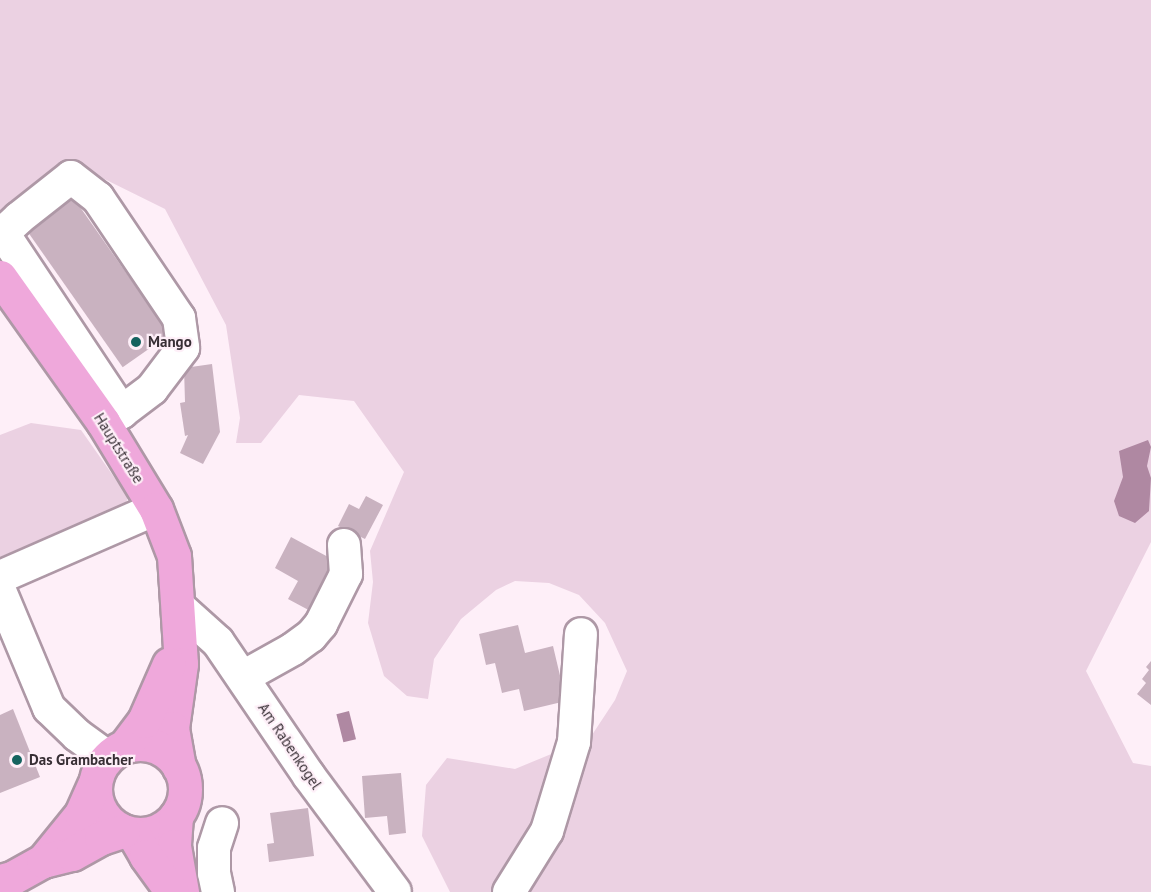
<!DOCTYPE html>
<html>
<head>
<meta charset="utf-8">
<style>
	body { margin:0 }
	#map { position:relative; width:1151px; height:892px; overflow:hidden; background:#feeff8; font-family:"PT Sans",sans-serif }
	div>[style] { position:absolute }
	.green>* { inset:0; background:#ebd1e2 }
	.water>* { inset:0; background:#af88a2; transform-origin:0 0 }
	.building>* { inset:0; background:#c9b2c0; transform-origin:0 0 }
	.roads { filter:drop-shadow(2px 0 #ae98a6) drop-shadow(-2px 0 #ae98a6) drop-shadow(0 2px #ae98a6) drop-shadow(0 -2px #ae98a6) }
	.minor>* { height:32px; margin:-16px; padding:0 16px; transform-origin:16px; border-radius:16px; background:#fff }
	.major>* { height:33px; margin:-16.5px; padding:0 16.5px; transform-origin:16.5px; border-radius:16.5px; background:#efa8db }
	.major>.ring { margin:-16.5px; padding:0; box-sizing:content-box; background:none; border:33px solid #efa8db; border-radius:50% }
	.dots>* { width:16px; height:16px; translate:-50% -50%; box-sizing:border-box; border:3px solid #feeff8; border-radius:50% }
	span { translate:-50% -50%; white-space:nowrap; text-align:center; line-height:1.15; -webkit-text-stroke:4.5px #feeff8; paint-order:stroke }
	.poi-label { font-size:15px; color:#372e34; font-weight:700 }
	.left { translate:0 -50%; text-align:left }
	.street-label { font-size:15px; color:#372e34 }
</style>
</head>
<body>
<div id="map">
	<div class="green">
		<i style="clip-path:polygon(0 0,1151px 0,1151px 542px,1086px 671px,1133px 763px,1151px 766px,1151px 892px,450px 892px,422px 836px,426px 785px,447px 758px,515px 769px,590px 738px,615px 700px,627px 671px,605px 623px,579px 595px,549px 583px,515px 581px,496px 590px,461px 619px,434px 659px,428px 699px,407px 696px,384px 676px,368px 623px,373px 582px,370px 551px,404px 472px,354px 401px,299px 395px,261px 443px,236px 443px,240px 418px,226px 325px,165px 209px,76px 165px,0 211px)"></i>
		<i style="clip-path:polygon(31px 423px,81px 430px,128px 497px,125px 506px,0 557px,0 435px)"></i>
	</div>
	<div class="water">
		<i style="clip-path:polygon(1148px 440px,1151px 447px,1147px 466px,1151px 478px,1149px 511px,1135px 523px,1119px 516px,1114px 501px,1123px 477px,1119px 451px)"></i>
		<i style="left:349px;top:711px;width:29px;height:13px;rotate:76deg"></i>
	</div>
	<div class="building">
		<i style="left:73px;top:197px;width:168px;height:57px;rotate:55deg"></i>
		<i style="clip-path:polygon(212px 364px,220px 432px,203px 464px,180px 453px,188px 435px,185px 436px,180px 403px,185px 402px,184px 368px)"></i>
		<i style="clip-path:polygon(366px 496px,383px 505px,365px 539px,338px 526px,349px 504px,359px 509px)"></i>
		<i style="clip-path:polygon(291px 537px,343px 565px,316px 614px,288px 599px,298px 581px,275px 568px)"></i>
		<i style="clip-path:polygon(518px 625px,525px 653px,553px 646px,566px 701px,524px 711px,519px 689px,502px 693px,495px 663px,486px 665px,479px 634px)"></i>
		<i style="clip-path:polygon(1151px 661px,1151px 705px,1137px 694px,1146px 683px,1142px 679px,1149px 670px,1146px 667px)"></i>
		<i style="clip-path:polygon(13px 709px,40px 777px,0 793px,0 715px)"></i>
		<i style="clip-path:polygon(401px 773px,406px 833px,389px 835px,387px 816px,365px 818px,362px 776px)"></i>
		<i style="clip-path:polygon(308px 808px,314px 856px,269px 862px,267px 844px,274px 843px,270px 813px)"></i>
	</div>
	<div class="roads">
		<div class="minor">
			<i style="left:3px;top:233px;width:215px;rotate:56.4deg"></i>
			<i style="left:0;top:240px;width:8px;rotate:-67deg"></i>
			<i style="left:3px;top:233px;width:22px;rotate:-43deg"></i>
			<i style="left:19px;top:218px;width:66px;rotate:-38.3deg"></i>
			<i style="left:71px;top:177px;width:34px;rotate:38deg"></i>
			<i style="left:98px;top:198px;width:145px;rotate:56deg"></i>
			<i style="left:179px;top:318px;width:30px;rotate:82deg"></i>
			<i style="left:183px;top:348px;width:51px;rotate:127.1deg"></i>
			<i style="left:152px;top:389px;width:38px;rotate:143deg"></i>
			<i style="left:122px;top:412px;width:21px;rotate:152deg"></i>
			<i style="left:0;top:577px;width:170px;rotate:-23.6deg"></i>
			<i style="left:0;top:591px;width:127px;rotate:67.3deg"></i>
			<i style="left:49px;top:708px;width:39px;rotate:44deg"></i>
			<i style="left:77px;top:735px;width:37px;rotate:36deg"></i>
			<i style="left:179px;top:607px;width:52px;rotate:41.9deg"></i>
			<i style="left:218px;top:642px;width:162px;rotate:55.8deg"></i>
			<i style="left:309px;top:776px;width:144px;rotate:53.4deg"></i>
			<i style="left:243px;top:677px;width:57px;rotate:-29.2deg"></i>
			<i style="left:293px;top:649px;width:22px;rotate:-36deg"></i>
			<i style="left:311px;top:636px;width:16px;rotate:-50deg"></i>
			<i style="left:321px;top:624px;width:56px;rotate:-63.4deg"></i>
			<i style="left:346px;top:574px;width:29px;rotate:-94deg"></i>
			<i style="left:218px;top:892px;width:19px;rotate:-102deg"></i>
			<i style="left:214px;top:873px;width:25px;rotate:-90deg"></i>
			<i style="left:214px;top:848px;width:26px;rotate:-72deg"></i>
			<i style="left:509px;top:892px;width:72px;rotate:-58.1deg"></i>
			<i style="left:547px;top:831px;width:93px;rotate:-73.1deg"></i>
			<i style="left:574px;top:742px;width:108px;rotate:-86.3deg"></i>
		</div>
		<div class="major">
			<i style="left:0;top:277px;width:178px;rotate:54.6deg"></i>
			<i style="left:103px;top:422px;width:102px;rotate:58.7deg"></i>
			<i style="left:156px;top:509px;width:50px;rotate:69deg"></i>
			<i style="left:174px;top:556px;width:108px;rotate:86.3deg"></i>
			<i style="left:181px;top:664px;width:65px;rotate:98deg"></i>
			<i style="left:172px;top:728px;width:40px;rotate:80deg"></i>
			<i class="ring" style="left:95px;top:744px;width:57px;height:57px"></i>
			<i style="left:125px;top:746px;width:31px;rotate:-53deg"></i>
			<i style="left:144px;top:721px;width:62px;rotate:-66.3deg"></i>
			<i style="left:176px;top:816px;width:30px;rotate:94deg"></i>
			<i style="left:174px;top:846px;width:47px;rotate:80.1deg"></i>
			<i style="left:134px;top:835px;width:24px;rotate:60deg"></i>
			<i style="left:146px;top:856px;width:44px;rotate:54.2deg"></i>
			<i style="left:43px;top:861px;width:60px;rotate:-51deg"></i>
			<i style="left:81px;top:814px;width:32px;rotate:-66deg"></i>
			<i style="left:0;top:881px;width:12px;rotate:-14deg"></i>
			<i style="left:12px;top:878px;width:35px;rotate:-29deg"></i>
			<i style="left:43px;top:861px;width:30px;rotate:-14deg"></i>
			<i style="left:72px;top:854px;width:33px;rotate:-29deg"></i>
			<i style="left:101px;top:838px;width:23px;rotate:-18deg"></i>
		</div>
	</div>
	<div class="dots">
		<i style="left:136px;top:342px;background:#15635f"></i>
		<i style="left:17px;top:760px;background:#15635f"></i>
	</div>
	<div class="poi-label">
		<span class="left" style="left:148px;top:342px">Mango</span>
		<span class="left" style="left:29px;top:760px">Das Grambacher</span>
	</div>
	<div class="street-label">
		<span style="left:119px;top:448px;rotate:58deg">Hauptstraße</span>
		<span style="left:290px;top:746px;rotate:56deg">Am Rabenkogel</span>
	</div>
</div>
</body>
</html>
